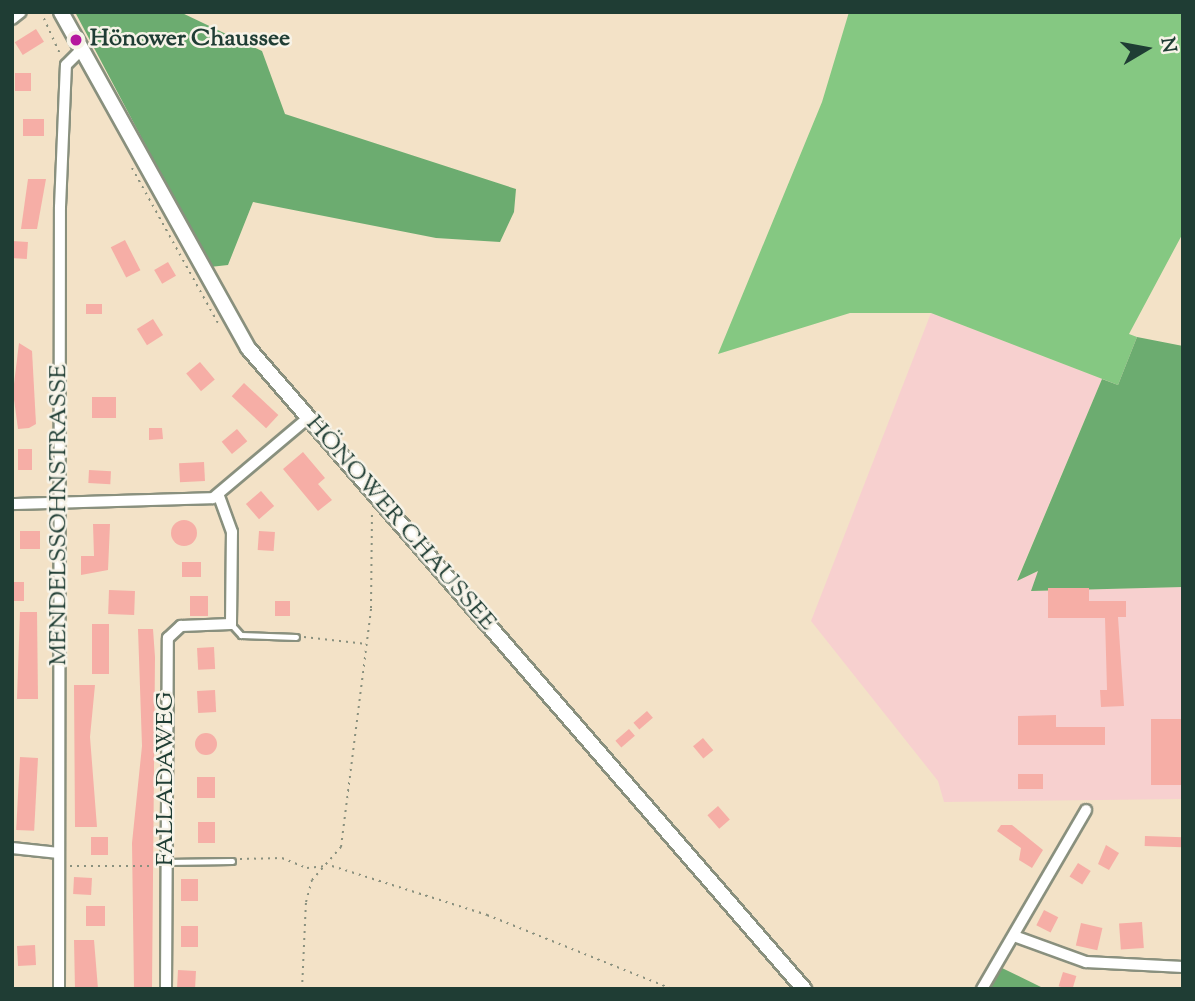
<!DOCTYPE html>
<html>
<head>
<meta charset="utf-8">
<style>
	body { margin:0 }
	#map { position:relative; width:1195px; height:1001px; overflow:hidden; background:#f3e2c7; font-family:"Sorts Mill Goudy",serif }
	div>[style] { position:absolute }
	.built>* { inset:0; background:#f7d0cf }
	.green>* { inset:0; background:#85c882 }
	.forest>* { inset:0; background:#6cac70 }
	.building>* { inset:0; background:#f6aea6; transform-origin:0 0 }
	.round { border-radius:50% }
	.path>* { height:2px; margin-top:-1px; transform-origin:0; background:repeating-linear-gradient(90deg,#89907e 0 2px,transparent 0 7px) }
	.roads { filter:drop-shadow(2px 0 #89907e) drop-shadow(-2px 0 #89907e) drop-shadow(0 2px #89907e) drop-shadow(0 -2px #89907e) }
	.service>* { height:5px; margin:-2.5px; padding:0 2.5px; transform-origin:2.5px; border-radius:2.5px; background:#fff }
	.minor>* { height:10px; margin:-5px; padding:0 5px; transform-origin:5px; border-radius:5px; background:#fff }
	.tertiary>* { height:14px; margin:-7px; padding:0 7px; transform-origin:7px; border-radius:7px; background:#fff }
	.dots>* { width:19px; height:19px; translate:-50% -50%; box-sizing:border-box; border:4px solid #f7f3e8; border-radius:50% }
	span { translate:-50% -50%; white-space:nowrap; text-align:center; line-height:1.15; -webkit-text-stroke:5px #f7f3e8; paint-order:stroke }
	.poi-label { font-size:24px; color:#1f3d34; font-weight:700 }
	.left { translate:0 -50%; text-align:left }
	.street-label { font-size:24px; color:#1f3d34 }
	.frame { position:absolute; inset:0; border:14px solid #1f3d34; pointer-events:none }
	.north { position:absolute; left:1111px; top:14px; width:70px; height:70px; -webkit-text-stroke:5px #f7f3e8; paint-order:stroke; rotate:80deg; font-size:19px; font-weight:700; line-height:28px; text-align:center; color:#1f3d34 }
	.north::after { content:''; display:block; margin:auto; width:24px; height:32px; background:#1f3d34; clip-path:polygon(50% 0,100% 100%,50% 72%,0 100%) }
</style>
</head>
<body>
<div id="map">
	<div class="built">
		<i style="clip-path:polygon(931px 313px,1102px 379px,1017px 580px,1039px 571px,1032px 591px,1183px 587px,1183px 799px,944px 802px,938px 781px,811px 621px)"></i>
	</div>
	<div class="green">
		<i style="clip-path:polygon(849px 12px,1183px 12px,1183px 233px,1129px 334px,1137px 337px,1118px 385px,931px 313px,850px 313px,718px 354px,822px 102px)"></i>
	</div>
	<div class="forest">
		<i style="clip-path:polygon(75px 12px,180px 12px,262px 51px,285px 114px,516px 189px,514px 212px,500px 242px,436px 238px,253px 202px,228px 265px,210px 267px)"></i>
		<i style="clip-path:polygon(1137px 337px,1183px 346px,1183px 587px,1031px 591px,1038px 571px,1017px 581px,1102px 379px,1118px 385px)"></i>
		<i style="clip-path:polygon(1002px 968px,1045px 989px,990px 989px)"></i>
	</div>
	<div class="building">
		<i style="left:36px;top:29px;width:15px;height:25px;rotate:58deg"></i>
		<i style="left:31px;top:73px;width:18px;height:16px;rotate:90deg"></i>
		<i style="left:23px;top:119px;width:21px;height:17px"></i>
		<i style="clip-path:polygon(28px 179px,46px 179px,37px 229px,21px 229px)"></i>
		<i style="left:125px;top:240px;width:34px;height:16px;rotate:63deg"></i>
		<i style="left:12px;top:241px;width:16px;height:17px;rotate:4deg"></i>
		<i style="left:168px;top:262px;width:16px;height:16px;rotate:60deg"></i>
		<i style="left:86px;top:304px;width:16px;height:10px"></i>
		<i style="left:153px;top:319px;width:19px;height:19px;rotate:58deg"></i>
		<i style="clip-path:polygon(19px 343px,32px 351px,36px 424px,29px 428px,18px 429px,13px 392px)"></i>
		<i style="left:200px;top:362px;width:23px;height:18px;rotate:50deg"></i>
		<i style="left:244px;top:383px;width:47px;height:18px;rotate:43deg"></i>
		<i style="left:92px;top:397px;width:24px;height:21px"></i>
		<i style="clip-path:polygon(149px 428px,162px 428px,163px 439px,149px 440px)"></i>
		<i style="left:237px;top:429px;width:16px;height:20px;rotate:50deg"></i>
		<i style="left:32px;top:449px;width:21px;height:14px;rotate:90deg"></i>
		<i style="clip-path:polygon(303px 452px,325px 478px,318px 484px,332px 500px,318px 511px,283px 469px)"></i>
		<i style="left:204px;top:462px;width:19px;height:25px;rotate:87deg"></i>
		<i style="left:89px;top:470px;width:22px;height:13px;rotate:3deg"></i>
		<i style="left:261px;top:491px;width:20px;height:20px;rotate:49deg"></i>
		<i class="round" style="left:171px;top:520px;width:26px;height:26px"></i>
		<i style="clip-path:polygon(93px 524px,110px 524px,108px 570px,81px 575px,81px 556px,94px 556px)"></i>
		<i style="left:20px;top:531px;width:20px;height:18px"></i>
		<i style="left:259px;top:531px;width:16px;height:19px;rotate:4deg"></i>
		<i style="left:182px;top:562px;width:19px;height:15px"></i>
		<i style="left:12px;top:582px;width:12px;height:19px"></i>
		<i style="clip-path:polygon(1048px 588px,1089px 588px,1089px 601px,1126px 601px,1126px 617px,1118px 617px,1124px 706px,1101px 707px,1100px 690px,1107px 690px,1105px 618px,1048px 618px)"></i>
		<i style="left:109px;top:590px;width:26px;height:24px;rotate:2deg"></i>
		<i style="left:190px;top:596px;width:18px;height:20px"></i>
		<i style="left:275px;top:601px;width:15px;height:15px"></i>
		<i style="clip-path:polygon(20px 612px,37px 612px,38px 699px,17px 699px)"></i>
		<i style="left:92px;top:624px;width:17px;height:50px"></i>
		<i style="clip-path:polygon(138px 629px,153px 629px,155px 657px,152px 989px,134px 989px,132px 843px,142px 746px)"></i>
		<i style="left:214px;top:647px;width:22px;height:17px;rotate:87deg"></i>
		<i style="clip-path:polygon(74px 685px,95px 685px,90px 737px,97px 827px,75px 827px)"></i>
		<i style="left:215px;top:690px;width:22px;height:18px;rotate:87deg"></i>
		<i style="left:647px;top:711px;width:9px;height:18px;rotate:49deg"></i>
		<i style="clip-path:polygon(1056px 715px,1056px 727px,1105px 727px,1105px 745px,1018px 745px,1018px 716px)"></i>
		<i style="left:1151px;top:719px;width:32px;height:66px"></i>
		<i style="left:629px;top:729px;width:9px;height:18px;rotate:49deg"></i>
		<i class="round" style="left:195px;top:733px;width:22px;height:22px"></i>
		<i style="left:703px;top:738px;width:16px;height:13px;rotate:50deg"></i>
		<i style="left:20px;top:757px;width:18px;height:73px;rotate:3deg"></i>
		<i style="left:1043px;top:774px;width:15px;height:25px;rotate:90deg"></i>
		<i style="left:197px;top:777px;width:18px;height:21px"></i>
		<i style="left:718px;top:806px;width:18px;height:14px;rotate:49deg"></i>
		<i style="left:215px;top:822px;width:21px;height:17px;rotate:90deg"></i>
		<i style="clip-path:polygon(1001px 825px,1012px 825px,1043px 850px,1032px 868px,1019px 860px,1021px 848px,997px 831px)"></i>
		<i style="left:1145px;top:836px;width:38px;height:10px;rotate:2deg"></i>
		<i style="left:91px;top:837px;width:17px;height:18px"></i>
		<i style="clip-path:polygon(1106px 845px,1119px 853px,1109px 870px,1098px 864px)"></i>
		<i style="left:1078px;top:863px;width:15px;height:16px;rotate:32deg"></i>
		<i style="left:74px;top:877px;width:18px;height:17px;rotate:3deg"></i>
		<i style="left:181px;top:879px;width:17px;height:22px"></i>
		<i style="left:86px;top:906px;width:19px;height:20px"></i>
		<i style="left:1044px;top:910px;width:16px;height:17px;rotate:27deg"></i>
		<i style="left:1142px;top:922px;width:26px;height:23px;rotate:86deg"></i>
		<i style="left:1081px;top:923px;width:22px;height:23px;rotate:13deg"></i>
		<i style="left:181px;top:926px;width:17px;height:21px"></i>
		<i style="clip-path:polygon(74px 940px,94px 940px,98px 989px,75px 989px)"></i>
		<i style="left:35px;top:945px;width:20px;height:18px;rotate:87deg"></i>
		<i style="left:178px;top:970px;width:18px;height:19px;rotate:3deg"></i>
		<i style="left:1063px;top:972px;width:14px;height:15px;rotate:17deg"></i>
	</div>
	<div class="path">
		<i style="left:41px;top:12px;width:48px;rotate:65.6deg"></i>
		<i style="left:132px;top:168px;width:177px;rotate:61deg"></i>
		<i style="left:304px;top:637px;width:63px;rotate:6.3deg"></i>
		<i style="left:240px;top:859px;width:42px;rotate:-1.4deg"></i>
		<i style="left:282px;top:858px;width:27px;rotate:22deg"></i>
		<i style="left:307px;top:868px;width:19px;rotate:-6deg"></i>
		<i style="left:70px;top:866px;width:85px"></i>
		<i style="left:332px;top:866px;width:163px;rotate:17.5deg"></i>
		<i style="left:487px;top:915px;width:199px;rotate:21.8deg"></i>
		<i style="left:302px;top:989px;width:87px;rotate:-87.4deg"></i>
		<i style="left:306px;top:902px;width:23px;rotate:-75deg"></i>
		<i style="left:312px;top:880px;width:44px;rotate:-48.7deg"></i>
		<i style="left:341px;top:847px;width:241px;rotate:-82.8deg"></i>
		<i style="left:371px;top:608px;width:95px;rotate:-89.4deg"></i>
	</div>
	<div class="roads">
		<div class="service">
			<i style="left:231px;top:624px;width:15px;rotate:48deg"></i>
			<i style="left:241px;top:635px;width:55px;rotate:2.1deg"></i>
			<i style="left:167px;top:862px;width:65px;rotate:-0.9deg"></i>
		</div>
		<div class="minor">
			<i style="left:12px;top:19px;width:11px;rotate:-38deg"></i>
			<i style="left:12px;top:504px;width:201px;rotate:-1.7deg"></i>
			<i style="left:213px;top:498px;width:124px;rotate:-40.1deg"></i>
			<i style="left:12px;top:848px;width:47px;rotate:6.1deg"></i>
			<i style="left:1014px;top:936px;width:77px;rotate:19.9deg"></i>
			<i style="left:1086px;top:962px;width:97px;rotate:3deg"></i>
			<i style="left:59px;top:989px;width:782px;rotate:-89.93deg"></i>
			<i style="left:60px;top:207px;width:142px;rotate:-87.6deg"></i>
			<i style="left:66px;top:65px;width:21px;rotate:-45deg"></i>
			<i style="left:166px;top:989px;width:351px;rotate:-89.7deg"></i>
			<i style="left:168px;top:638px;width:18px;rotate:-43deg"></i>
			<i style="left:181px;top:626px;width:50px;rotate:-2.3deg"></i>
			<i style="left:231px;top:624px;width:92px;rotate:-89.4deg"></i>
			<i style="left:232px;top:532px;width:38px;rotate:-110deg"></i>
			<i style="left:982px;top:989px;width:207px;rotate:-59.8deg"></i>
		</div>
		<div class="tertiary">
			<i style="left:61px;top:12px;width:385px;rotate:60.9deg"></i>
			<i style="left:248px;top:348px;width:849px;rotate:49.06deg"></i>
		</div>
	</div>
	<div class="dots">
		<i style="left:76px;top:40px;background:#b5179e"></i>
	</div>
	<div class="poi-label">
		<span class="left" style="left:90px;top:40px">Hönower Chaussee</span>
	</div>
	<div class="street-label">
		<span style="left:60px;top:515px;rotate:-90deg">MENDELSSOHNSTRASSE</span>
		<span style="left:400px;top:524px;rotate:49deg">HÖNOWER CHAUSSEE</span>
		<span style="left:167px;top:779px;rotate:-90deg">FALLADAWEG</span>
	</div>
	<div class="frame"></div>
	<div class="north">N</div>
</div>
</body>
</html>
